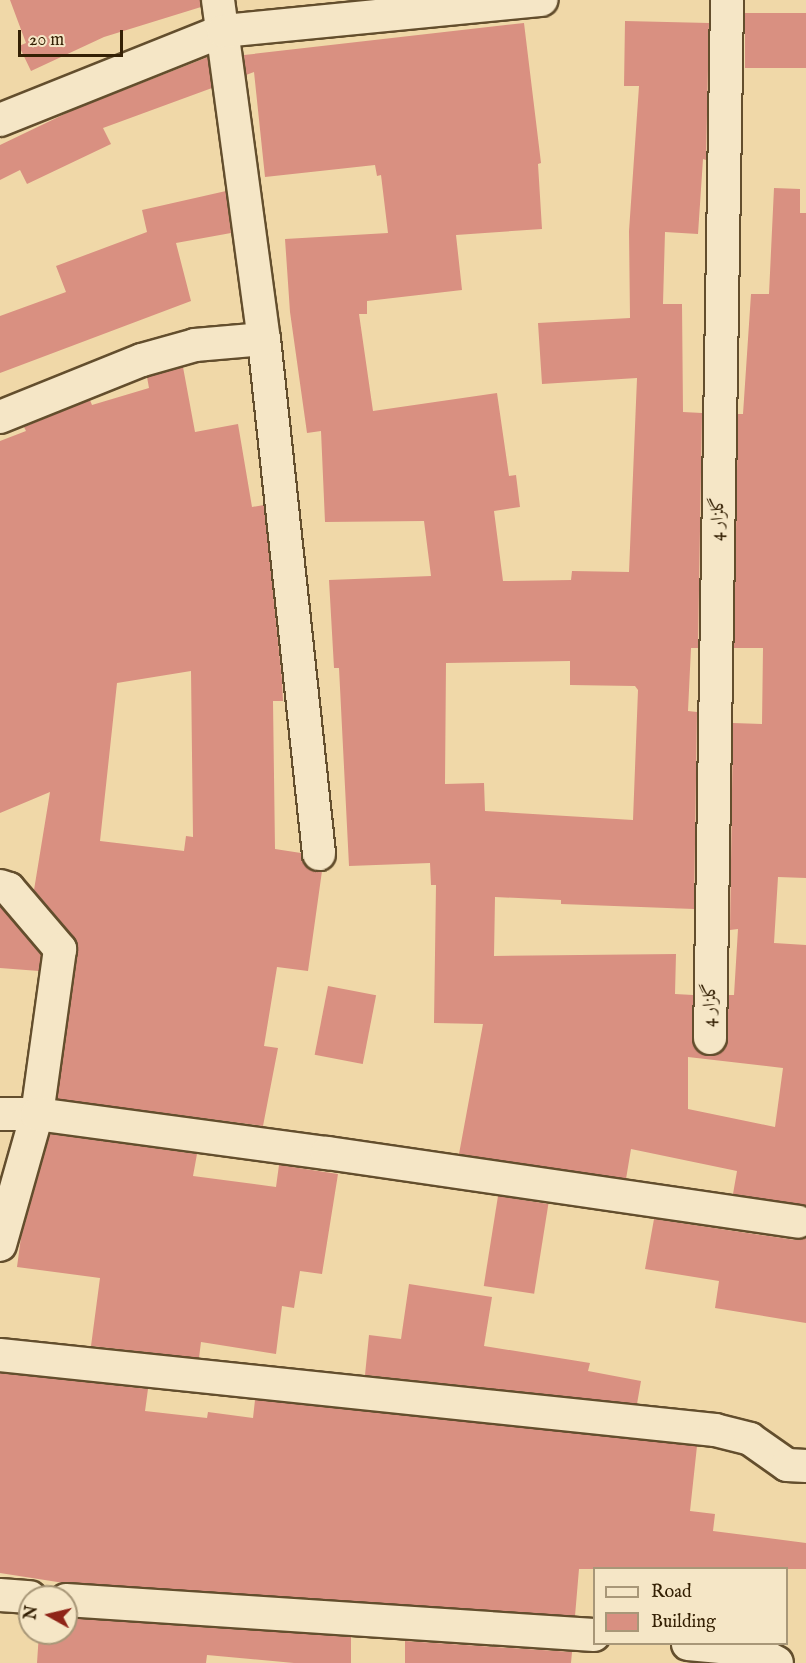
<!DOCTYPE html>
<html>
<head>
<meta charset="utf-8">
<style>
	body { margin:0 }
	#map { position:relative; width:806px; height:1663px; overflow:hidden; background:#f0d8a8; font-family:"IM FELL English",Amiri,serif }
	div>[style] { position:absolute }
	.building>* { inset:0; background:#d99081; transform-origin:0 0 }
	.roads { filter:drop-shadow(2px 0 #634e2d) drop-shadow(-2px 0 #634e2d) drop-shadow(0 2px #634e2d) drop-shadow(0 -2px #634e2d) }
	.street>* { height:32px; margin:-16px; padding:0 16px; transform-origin:16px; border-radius:16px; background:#f5e6c6 }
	span { translate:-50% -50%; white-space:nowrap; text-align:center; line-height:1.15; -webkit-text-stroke:4.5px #f5e6c6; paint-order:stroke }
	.street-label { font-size:18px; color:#342004 }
	.legend { position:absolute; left:593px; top:1567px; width:195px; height:78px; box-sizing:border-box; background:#f5e6c6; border:2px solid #a89778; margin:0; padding:8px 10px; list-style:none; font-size:18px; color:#342004 }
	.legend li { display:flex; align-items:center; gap:12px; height:30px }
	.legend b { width:30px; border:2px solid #a89778 }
	.north { position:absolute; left:18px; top:1585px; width:60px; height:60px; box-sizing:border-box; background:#f5e6c6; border:2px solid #a89778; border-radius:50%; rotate:278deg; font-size:16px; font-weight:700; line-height:24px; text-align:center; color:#342004 }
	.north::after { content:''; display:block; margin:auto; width:21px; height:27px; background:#8f2418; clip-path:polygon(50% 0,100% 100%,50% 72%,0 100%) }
	.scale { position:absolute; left:18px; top:30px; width:105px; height:27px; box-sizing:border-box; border:3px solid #342004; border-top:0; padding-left:8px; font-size:18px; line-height:21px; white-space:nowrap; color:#342004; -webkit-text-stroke:4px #f5e6c6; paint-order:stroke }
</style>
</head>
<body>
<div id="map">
	<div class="building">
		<i style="clip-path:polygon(10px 0,200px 0,201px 7px,104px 37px,31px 71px,19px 46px,26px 43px)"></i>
		<i style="left:806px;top:13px;width:55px;height:61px;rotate:90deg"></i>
		<i style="clip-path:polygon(evenodd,625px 21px,709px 23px,706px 160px,703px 159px,698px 234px,665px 232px,663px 304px,682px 304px,683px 412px,702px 413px,698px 648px,691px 648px,688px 711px,697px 712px,694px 909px,561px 904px,561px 900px,495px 897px,494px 956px,676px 954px,675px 994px,693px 995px,694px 1046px,709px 1056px,726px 1047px,729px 995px,734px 995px,738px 929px,730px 930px,733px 723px,762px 724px,763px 648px,734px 648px,738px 414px,743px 414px,751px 294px,769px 294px,774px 188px,800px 189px,800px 213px,806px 213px,806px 878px,778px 877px,774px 943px,806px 945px,806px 1206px,733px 1194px,737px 1171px,631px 1149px,626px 1179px,459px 1154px,483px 1024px,434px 1023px,436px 885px,431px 885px,430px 863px,349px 866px,339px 668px,334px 668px,329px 580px,431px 576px,424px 521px,325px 522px,321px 431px,307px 433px,290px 312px,285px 239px,388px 233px,381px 175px,377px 176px,375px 165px,265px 177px,254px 72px,246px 75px,244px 55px,524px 23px,541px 163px,538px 164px,542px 229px,456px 235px,462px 290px,367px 301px,367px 314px,359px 314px,373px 411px,497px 393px,509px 476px,516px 475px,520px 507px,494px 511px,503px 581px,571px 580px,572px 571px,629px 572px,637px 378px,542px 384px,538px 323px,630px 318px,629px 231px,639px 86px,624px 86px,625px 21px,570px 661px,570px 685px,635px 686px,638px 690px,633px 820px,485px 811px,484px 783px,445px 784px,446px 663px,570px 661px,625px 21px,688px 1057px,783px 1068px,775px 1127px,688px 1109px,688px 1057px)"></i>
		<i style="clip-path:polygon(208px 57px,212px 88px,103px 128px,111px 144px,27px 184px,20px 170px,0 180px,0 145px,73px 110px)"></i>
		<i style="clip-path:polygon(226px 191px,231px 233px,176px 243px,191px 301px,0 373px,0 316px,66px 292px,56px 266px,147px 232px,142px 210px)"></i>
		<i style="clip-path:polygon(evenodd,183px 367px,195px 432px,238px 424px,252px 507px,264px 505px,282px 680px,283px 701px,273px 701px,275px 849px,301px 853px,305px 865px,322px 871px,308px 971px,277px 967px,264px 1046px,278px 1048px,263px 1126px,57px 1099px,78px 951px,74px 937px,34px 890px,50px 792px,0 813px,0 441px,26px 431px,24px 427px,90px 400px,92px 405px,149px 388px,147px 377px,183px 367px,191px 671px,193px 837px,186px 836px,184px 851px,100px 841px,117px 683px,191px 671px)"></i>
		<i style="clip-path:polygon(0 906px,41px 955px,39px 971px,0 968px)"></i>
		<i style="left:328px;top:986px;width:49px;height:70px;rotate:11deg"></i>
		<i style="clip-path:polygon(50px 1134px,197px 1154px,193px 1176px,276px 1187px,279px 1165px,338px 1174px,322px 1274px,300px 1271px,294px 1308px,282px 1306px,276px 1354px,201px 1342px,199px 1358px,91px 1346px,100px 1278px,17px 1267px,21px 1237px)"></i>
		<i style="left:498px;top:1196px;width:51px;height:91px;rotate:9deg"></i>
		<i style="clip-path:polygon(654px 1219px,795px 1240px,806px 1238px,806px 1323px,715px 1308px,719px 1281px,645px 1269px)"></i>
		<i style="clip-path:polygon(409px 1284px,492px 1297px,484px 1346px,590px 1363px,588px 1371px,641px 1381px,637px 1404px,365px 1375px,369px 1335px,401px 1339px)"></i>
		<i style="clip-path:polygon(0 1373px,148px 1389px,145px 1411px,207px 1418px,208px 1412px,253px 1418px,255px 1400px,697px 1446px,690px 1511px,715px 1514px,713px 1531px,806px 1543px,806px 1569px,579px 1569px,575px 1616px,64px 1583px,0 1573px)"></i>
		<i style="clip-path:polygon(66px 1618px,351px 1637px,351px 1663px,294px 1663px,207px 1655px,206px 1663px,37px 1663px,39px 1633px,66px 1633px)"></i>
		<i style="clip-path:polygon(405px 1641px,572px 1652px,571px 1663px,405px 1663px)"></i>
	</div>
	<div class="roads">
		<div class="street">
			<i style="left:218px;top:0;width:342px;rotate:82.3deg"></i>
			<i style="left:264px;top:339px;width:518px;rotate:83.9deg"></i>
			<i style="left:0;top:120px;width:240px;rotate:-21.8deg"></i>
			<i style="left:223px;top:31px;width:320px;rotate:-5.6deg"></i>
			<i style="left:0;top:417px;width:153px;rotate:-21.9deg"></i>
			<i style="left:142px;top:360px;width:55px;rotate:-15.8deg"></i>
			<i style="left:195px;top:345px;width:69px;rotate:-5deg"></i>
			<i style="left:0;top:886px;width:9px;rotate:18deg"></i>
			<i style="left:9px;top:889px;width:79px;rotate:49.6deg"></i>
			<i style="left:60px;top:949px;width:167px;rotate:97.9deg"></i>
			<i style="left:37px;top:1114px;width:136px;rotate:105.8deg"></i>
			<i style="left:710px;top:1038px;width:1038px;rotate:-89.06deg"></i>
			<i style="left:0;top:1114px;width:37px"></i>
			<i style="left:37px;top:1114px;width:293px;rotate:7.7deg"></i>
			<i style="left:327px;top:1153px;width:476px;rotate:8.3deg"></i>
			<i style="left:0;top:1355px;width:719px;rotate:5.99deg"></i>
			<i style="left:715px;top:1430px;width:36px;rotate:14deg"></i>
			<i style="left:750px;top:1439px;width:45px;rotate:35.1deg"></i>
			<i style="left:787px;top:1465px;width:19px;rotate:3deg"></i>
			<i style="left:0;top:1595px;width:30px;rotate:4deg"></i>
			<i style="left:66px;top:1600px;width:529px;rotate:3.79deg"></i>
			<i style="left:688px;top:1644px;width:65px;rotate:5.3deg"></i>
			<i style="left:753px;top:1650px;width:27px;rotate:28deg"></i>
		</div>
	</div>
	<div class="street-label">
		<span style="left:719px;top:519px;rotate:-89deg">گلزار 4</span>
		<span style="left:711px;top:1005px;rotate:-89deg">گلزار 4</span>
	</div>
	<ul class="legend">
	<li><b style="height:8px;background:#f5e6c6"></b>Road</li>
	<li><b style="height:16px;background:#d99081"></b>Building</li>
	</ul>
	<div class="north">N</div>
	<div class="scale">20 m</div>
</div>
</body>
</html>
